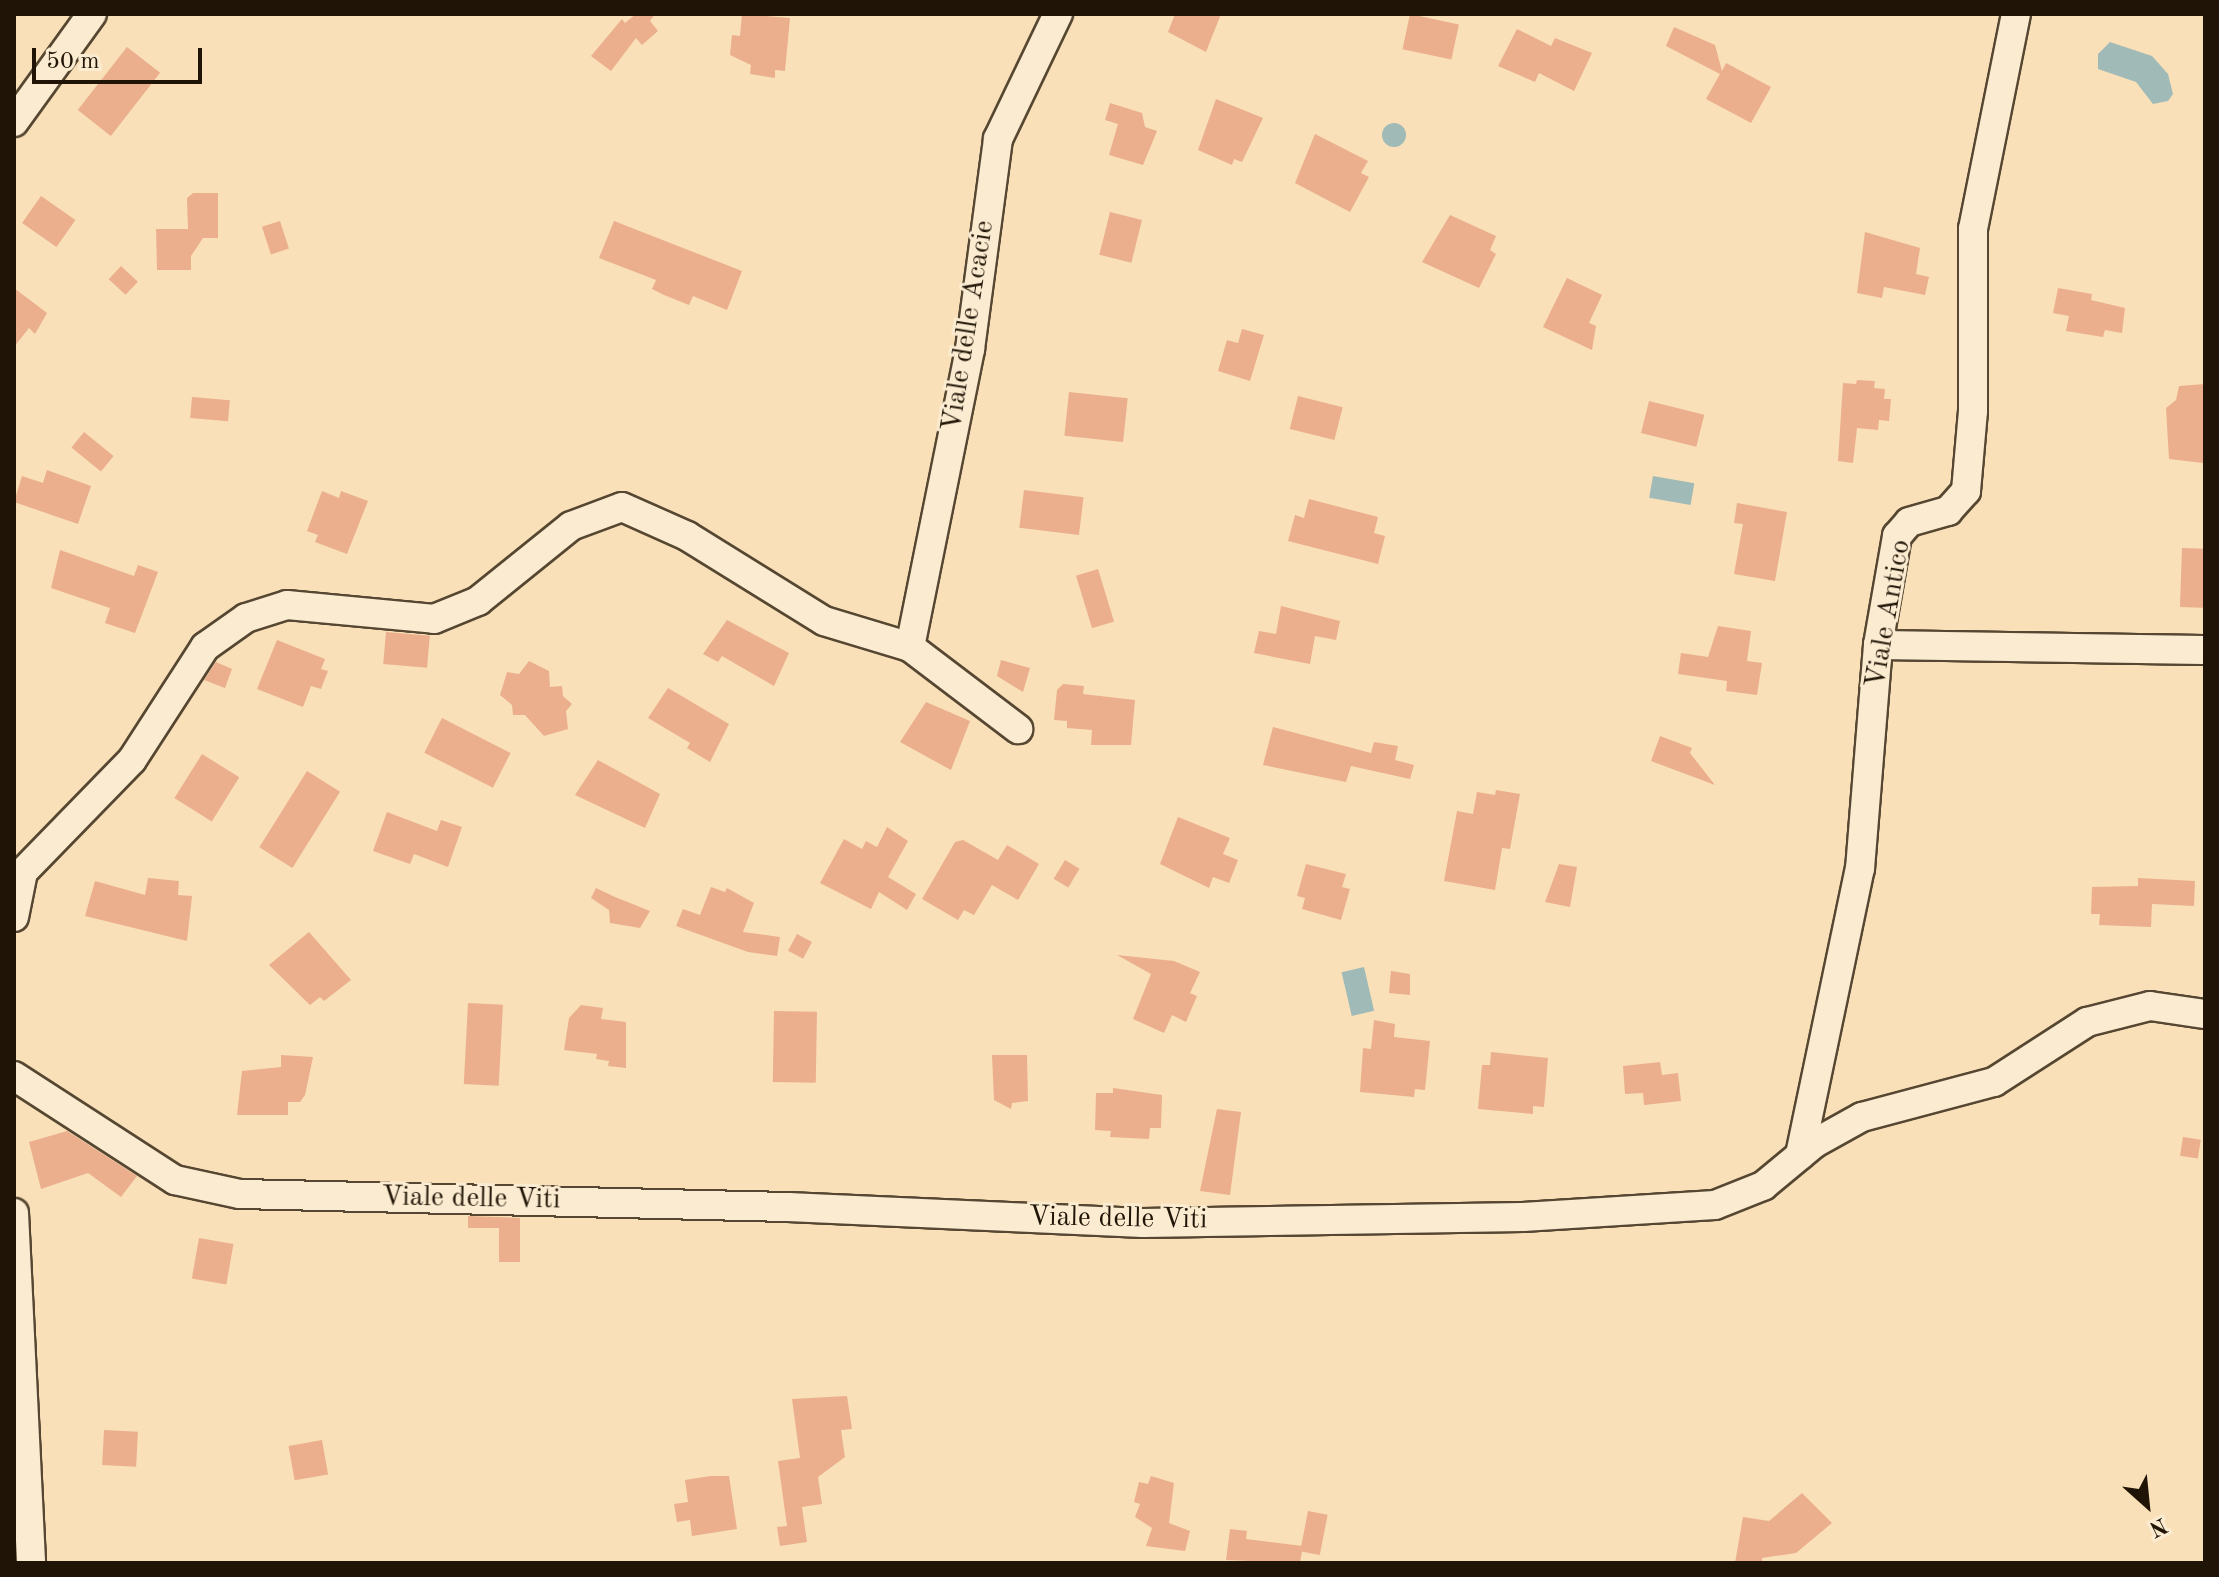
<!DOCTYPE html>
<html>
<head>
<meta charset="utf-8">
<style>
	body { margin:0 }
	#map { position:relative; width:2219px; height:1577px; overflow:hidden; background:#f9e0b8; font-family:"Old Standard TT",serif }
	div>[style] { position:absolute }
	.water>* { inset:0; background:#a0bbb7; transform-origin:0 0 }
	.round { border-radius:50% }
	.building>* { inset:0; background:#ebaf8d; transform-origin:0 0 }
	.roads { filter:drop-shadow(2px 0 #564732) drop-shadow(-2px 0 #564732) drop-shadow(0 2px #564732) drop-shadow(0 -2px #564732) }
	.minor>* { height:28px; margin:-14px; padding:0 14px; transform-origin:14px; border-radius:14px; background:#fbebd1 }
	span { translate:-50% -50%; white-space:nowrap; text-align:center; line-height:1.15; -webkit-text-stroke:6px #fbebd1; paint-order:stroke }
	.street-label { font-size:28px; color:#1f1406 }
	.frame { position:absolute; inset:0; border:16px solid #1f1406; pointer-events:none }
	.north { position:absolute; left:2107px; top:1465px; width:80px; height:80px; -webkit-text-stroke:6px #fbebd1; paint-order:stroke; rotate:153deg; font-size:22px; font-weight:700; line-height:32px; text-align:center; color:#1f1406 }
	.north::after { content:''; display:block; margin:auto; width:28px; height:36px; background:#1f1406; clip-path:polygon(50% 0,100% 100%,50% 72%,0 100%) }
	.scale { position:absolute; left:32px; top:48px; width:170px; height:36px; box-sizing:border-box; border:4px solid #1f1406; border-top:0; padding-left:10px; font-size:24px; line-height:28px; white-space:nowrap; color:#1f1406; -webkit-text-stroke:6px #fbebd1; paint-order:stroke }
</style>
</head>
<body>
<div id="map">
	<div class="water">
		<div style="clip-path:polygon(2110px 42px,2152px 56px,2168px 74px,2173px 94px,2168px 101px,2153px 104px,2136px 82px,2098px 69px,2098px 54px)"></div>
		<div class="round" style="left:1382px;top:123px;width:24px;height:24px"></div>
		<div style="left:1653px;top:476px;width:42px;height:22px;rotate:10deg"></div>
		<div style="left:1364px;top:967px;width:45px;height:23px;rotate:77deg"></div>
	</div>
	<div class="building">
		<div style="clip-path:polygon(636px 14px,655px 14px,650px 21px,658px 31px,642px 45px,636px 38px,611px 71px,591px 56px,622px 19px,625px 23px)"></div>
		<div style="clip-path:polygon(742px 14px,790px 18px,785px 71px,775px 70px,775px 78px,750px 74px,751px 65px,730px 55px,732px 35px,740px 36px)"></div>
		<div style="clip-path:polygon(1175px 14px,1221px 14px,1206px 52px,1168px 32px)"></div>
		<div style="left:1410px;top:14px;width:50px;height:36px;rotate:12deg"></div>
		<div style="clip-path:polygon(1674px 27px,1715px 45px,1722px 71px,1726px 63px,1771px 87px,1751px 123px,1706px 99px,1720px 74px,1666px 46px)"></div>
		<div style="clip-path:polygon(1517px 29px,1551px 46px,1555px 38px,1592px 53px,1574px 91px,1539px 73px,1535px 82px,1498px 66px)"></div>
		<div style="left:127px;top:47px;width:42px;height:80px;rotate:38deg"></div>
		<div style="clip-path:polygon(1216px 99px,1263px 118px,1242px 162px,1234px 159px,1232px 165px,1198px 150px)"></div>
		<div style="clip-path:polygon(1110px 103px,1142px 113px,1145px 127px,1157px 131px,1143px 165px,1109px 155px,1118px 124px,1105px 120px)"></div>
		<div style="clip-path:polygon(1315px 134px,1368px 161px,1361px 173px,1369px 177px,1350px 212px,1295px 183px)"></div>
		<div style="clip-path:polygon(193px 193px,218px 193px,218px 238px,203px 238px,191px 256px,191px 270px,157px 270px,156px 229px,188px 229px,187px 198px)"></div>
		<div style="left:41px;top:196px;width:42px;height:33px;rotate:35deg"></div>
		<div style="left:1110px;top:212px;width:33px;height:44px;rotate:14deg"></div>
		<div style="clip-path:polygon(1450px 215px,1496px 236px,1490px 250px,1496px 254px,1479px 288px,1422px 262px)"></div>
		<div style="left:280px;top:221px;width:29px;height:19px;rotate:72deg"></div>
		<div style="clip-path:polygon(614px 221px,742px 271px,727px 310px,693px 296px,689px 305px,664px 295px,652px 289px,656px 280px,599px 258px)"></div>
		<div style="clip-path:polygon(1865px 232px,1920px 248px,1916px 274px,1929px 277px,1925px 295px,1884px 287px,1882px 298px,1857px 293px)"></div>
		<div style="left:121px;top:266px;width:23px;height:18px;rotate:43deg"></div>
		<div style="clip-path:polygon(1567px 278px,1602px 295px,1589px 323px,1596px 326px,1592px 350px,1543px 327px)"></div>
		<div style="clip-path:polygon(14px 288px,47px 313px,35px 334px,29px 328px,14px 347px)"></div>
		<div style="clip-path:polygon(2058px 288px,2092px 294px,2091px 300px,2125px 308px,2122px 333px,2105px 330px,2103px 337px,2066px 331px,2069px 316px,2053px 313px)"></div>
		<div style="clip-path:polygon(1242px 329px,1264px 335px,1250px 381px,1218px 371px,1227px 340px,1238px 343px)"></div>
		<div style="clip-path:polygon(1857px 380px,1875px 381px,1874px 388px,1885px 389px,1884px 399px,1891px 399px,1889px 421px,1879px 420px,1878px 430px,1857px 428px,1853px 463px,1838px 461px,1843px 383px,1856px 384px)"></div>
		<div style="clip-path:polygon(2205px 384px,2203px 463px,2169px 459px,2166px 408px,2176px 400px,2179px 386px)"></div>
		<div style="left:1069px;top:392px;width:59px;height:44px;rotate:6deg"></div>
		<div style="left:1298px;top:396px;width:46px;height:34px;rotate:14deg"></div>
		<div style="left:192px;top:397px;width:38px;height:21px;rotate:5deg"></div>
		<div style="left:1649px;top:401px;width:57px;height:33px;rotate:14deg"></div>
		<div style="left:84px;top:432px;width:38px;height:20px;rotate:39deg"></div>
		<div style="clip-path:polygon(47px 470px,91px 486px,78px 524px,14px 502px,22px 476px,43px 483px)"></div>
		<div style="left:1024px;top:490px;width:60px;height:38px;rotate:7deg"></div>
		<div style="clip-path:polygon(322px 491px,339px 498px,341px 491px,368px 501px,347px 554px,315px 542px,318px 535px,307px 531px)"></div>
		<div style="clip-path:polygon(1309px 499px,1378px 517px,1374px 533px,1385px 536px,1378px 564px,1288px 541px,1295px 515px,1304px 518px)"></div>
		<div style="clip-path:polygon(1737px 503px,1787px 512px,1775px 581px,1734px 574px,1743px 524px,1734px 523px)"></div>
		<div style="left:2182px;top:548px;width:23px;height:59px;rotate:2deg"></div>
		<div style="clip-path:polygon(60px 550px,134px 576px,138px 565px,158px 572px,135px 633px,105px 623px,110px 608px,51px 588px)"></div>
		<div style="left:1098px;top:569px;width:55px;height:23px;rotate:73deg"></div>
		<div style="clip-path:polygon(1281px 606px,1340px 621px,1336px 640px,1315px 636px,1310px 664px,1254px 653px,1259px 631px,1276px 634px)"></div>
		<div style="clip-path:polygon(727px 620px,789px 653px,774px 686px,722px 656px,718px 662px,703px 654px)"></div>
		<div style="clip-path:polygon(1718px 626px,1751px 631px,1747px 661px,1762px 663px,1757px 695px,1726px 691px,1727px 681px,1678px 674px,1681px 653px,1708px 657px)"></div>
		<div style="left:386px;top:632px;width:44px;height:32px;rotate:5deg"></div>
		<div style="clip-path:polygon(277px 640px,325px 659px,321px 669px,328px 671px,321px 689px,311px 686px,303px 707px,257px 689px)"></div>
		<div style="clip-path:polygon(1001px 660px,1030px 668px,1023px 692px,997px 676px)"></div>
		<div style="clip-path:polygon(529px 661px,549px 671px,550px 687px,562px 686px,563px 696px,572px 704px,566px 711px,568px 729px,544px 736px,525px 715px,513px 715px,512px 705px,500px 695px,507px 672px,519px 674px)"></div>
		<div style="clip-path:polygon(216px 662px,232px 669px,225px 688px,204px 680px)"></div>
		<div style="clip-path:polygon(1063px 684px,1084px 686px,1083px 694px,1135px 700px,1131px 745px,1091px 745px,1092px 730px,1067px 728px,1067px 721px,1054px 720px,1057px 690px)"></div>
		<div style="clip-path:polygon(668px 688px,729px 724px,710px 762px,687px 748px,690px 743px,648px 718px)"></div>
		<div style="clip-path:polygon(926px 702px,970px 721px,951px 770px,900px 742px)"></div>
		<div style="left:442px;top:718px;width:77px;height:39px;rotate:27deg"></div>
		<div style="clip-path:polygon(1273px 727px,1371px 753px,1374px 742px,1398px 746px,1395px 760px,1414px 765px,1410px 779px,1351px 766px,1346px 782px,1263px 765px)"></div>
		<div style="clip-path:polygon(1660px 736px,1692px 748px,1690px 753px,1715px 785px,1651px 761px)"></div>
		<div style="left:202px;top:754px;width:44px;height:52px;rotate:32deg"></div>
		<div style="clip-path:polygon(598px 760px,660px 794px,645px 828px,575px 795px)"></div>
		<div style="left:307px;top:771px;width:39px;height:90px;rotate:32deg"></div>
		<div style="clip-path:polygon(1496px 790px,1520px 794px,1510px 849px,1502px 848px,1495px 890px,1444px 881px,1457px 811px,1473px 814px,1477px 792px,1495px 795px)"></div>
		<div style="clip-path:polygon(387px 812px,437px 831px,441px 820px,462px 827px,448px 867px,414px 854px,410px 864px,373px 851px)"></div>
		<div style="clip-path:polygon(1178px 817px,1230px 838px,1223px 854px,1238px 860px,1229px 883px,1213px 877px,1209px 888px,1160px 864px)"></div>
		<div style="clip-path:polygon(887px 827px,908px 841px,888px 877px,916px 894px,907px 910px,879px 892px,871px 909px,820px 883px,844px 839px,862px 849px,866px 841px,877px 847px)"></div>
		<div style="clip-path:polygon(963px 840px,998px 860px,1007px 845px,1039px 864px,1018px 900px,992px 885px,974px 915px,964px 910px,958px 920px,922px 899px,955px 842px)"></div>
		<div style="left:1065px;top:860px;width:17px;height:22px;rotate:31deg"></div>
		<div style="clip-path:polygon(1306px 864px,1346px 874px,1342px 887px,1350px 889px,1341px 920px,1302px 909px,1305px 898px,1297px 896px)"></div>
		<div style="clip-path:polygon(1559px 864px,1577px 867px,1570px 907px,1545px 902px)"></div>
		<div style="clip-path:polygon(148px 878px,179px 881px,178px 895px,192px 896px,187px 941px,85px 916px,95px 881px,145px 895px)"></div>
		<div style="clip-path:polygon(2138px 878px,2195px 881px,2194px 906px,2152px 904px,2151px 927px,2099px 925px,2100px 914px,2091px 914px,2092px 887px,2138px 886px)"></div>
		<div style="clip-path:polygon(711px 887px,725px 892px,727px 888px,754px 903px,743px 932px,780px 937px,777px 956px,748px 952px,676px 926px,683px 909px,700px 915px)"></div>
		<div style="clip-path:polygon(596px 888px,615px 897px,650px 911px,640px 928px,610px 923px,609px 910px,591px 898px)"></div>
		<div style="clip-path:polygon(309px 932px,351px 980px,324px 1001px,320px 997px,310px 1005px,269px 965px)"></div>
		<div style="left:797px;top:934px;width:17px;height:19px;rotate:28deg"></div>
		<div style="clip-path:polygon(1117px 955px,1174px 961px,1200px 972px,1190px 993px,1197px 996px,1186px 1022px,1172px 1015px,1164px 1033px,1133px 1019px,1151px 974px)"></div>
		<div style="clip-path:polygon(1391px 971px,1410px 974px,1410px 995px,1389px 993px)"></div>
		<div style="left:468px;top:1003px;width:35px;height:81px;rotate:3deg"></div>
		<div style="clip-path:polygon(581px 1005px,603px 1008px,601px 1019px,626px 1022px,626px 1068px,608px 1066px,609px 1061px,596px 1059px,597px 1054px,564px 1050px,569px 1018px)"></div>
		<div style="left:774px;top:1011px;width:43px;height:71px;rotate:1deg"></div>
		<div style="clip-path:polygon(1374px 1020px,1395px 1024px,1394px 1037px,1430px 1041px,1425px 1090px,1415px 1089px,1414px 1097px,1360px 1092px,1363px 1048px,1371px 1049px)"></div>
		<div style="clip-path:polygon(1491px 1052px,1548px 1058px,1544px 1107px,1533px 1106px,1533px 1114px,1478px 1109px,1482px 1065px,1490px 1065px)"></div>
		<div style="clip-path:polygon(281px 1055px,313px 1057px,305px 1095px,300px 1102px,288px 1102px,288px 1115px,237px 1115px,242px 1071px,281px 1067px)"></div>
		<div style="clip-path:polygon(992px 1055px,1027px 1055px,1028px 1101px,1012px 1103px,1011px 1109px,994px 1100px)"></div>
		<div style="clip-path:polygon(1660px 1062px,1662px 1075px,1678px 1073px,1681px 1101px,1644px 1105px,1643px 1093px,1625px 1094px,1623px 1066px)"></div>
		<div style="clip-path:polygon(1113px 1088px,1162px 1095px,1161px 1128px,1150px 1128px,1149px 1139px,1110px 1137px,1111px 1131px,1095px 1130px,1096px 1093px,1113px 1093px)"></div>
		<div style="clip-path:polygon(1217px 1109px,1241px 1112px,1230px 1195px,1200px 1191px)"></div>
		<div style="clip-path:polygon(67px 1131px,137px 1176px,121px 1197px,88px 1173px,41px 1189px,29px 1142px)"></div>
		<div style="left:2183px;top:1137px;width:18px;height:19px;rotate:9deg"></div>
		<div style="clip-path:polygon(468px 1216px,520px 1218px,520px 1262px,499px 1262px,499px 1228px,468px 1228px)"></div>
		<div style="left:199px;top:1238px;width:35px;height:41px;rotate:10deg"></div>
		<div style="clip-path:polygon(847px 1396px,852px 1429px,841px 1430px,845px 1457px,818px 1477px,822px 1504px,802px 1507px,807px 1542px,780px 1546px,777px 1527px,787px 1526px,778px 1461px,800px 1458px,792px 1399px)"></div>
		<div style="left:104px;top:1430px;width:34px;height:35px;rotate:3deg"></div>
		<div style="left:322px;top:1440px;width:35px;height:34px;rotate:80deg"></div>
		<div style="clip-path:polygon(710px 1476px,729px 1476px,737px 1529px,692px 1536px,690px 1520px,677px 1522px,674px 1504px,688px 1502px,685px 1480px)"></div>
		<div style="clip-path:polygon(1151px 1476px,1174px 1483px,1169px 1523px,1190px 1531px,1185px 1551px,1146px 1546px,1152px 1528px,1135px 1517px,1140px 1504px,1134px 1502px,1139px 1482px,1148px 1484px)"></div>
		<div style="clip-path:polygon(1802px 1493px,1832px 1523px,1796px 1553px,1762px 1558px,1762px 1563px,1735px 1563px,1743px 1517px,1769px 1521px)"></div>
		<div style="left:1308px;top:1511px;width:20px;height:41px;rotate:11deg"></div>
		<div style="clip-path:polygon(1230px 1529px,1247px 1531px,1246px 1539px,1303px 1546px,1300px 1563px,1226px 1560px)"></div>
	</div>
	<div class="roads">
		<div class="minor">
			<div style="left:14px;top:122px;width:133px;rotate:-54.2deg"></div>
			<div style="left:1878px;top:645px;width:327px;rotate:0.9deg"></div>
			<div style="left:910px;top:647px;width:304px;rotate:-78.6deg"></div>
			<div style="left:970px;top:349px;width:212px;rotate:-82.4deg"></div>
			<div style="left:998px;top:139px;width:139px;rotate:-64.4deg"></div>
			<div style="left:14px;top:917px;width:46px;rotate:-78.7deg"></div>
			<div style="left:23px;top:872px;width:156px;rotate:-45.8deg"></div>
			<div style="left:132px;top:760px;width:135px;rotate:-57.1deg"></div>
			<div style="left:205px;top:647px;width:50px;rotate:-35.3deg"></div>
			<div style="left:246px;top:618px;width:43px;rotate:-17.6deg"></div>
			<div style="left:287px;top:605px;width:148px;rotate:5.4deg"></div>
			<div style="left:434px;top:619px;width:48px;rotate:-22.2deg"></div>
			<div style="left:478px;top:601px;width:119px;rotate:-38.9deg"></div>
			<div style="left:571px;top:526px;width:54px;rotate:-20.4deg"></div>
			<div style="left:622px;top:507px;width:71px;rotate:24deg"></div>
			<div style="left:687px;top:536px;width:161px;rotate:31.8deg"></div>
			<div style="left:824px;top:621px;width:90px;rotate:16.8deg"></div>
			<div style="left:910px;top:647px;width:136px;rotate:37.2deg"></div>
			<div style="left:14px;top:1076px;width:192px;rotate:32.9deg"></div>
			<div style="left:175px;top:1180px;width:66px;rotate:12.2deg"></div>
			<div style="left:240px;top:1194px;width:548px;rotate:1.36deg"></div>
			<div style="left:788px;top:1207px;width:355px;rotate:2.6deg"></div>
			<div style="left:1143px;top:1223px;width:380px;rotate:-0.9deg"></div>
			<div style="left:1523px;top:1217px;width:192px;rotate:-3.6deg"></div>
			<div style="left:1715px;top:1205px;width:52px;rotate:-21.6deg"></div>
			<div style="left:1763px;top:1186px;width:67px;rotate:-39.6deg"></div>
			<div style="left:1815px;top:1143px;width:54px;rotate:-29deg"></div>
			<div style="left:1862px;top:1117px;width:137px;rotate:-14.9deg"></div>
			<div style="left:1994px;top:1082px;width:111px;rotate:-32.8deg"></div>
			<div style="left:2087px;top:1022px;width:65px;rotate:-14.3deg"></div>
			<div style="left:2150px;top:1006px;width:56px;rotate:8.3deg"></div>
			<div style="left:1800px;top:1155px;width:292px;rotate:-78.2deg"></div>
			<div style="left:1860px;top:869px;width:225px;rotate:-85.4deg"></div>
			<div style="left:1878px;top:645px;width:111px;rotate:-80.1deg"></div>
			<div style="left:1897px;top:536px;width:18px;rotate:-49deg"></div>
			<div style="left:1909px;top:522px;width:41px;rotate:-15.8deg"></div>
			<div style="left:1948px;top:511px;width:27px;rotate:-48deg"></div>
			<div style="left:1966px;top:491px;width:80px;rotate:-85deg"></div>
			<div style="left:1973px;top:411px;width:182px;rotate:-90deg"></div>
			<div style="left:1973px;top:229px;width:219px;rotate:-78.7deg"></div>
			<div style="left:14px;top:1213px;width:350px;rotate:87.2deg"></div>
		</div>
	</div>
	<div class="street-label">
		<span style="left:969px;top:326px;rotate:-81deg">Viale delle Acacie</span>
		<span style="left:1889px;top:614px;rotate:-80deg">Viale Antico</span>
		<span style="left:471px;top:1199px;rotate:1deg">Viale delle Viti</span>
		<span style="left:1118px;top:1219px;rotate:1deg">Viale delle Viti</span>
	</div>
	<div class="frame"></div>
	<div class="north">N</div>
	<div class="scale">50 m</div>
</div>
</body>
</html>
